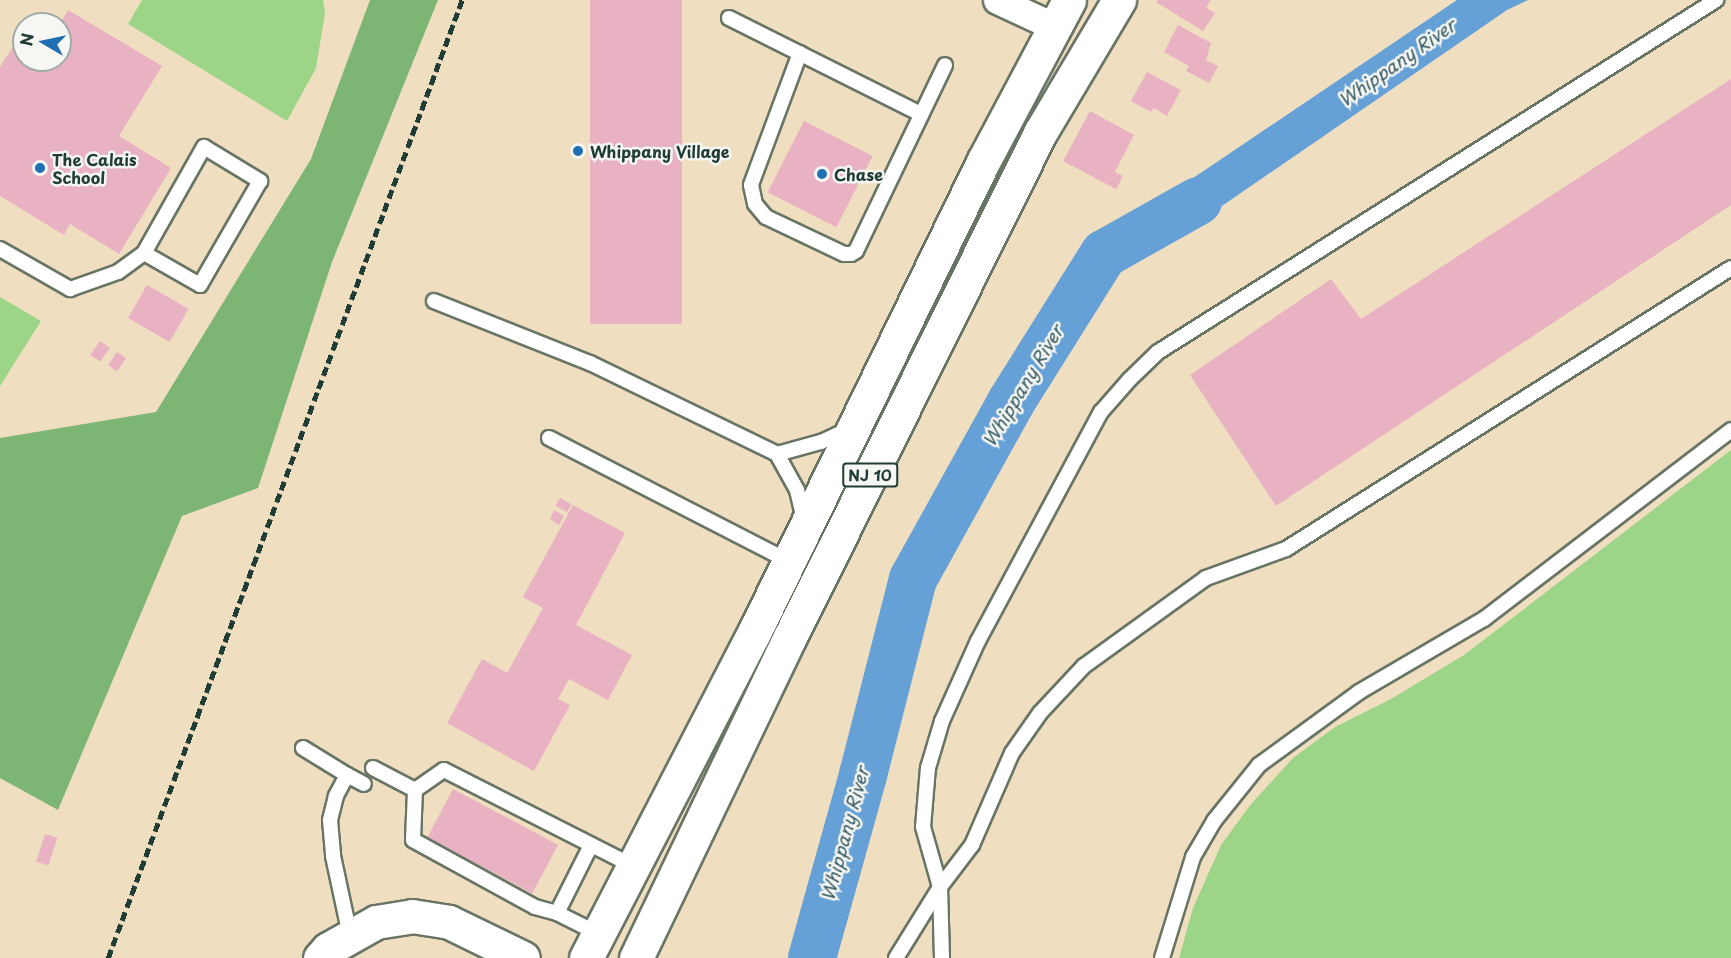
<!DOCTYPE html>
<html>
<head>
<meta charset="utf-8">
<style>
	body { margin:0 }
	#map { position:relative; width:1731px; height:958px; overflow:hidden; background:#f0dec0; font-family:"Playpen Sans",sans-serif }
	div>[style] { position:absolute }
	.green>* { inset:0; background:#9cd587 }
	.forest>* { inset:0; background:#7db674 }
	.water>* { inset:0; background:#65a1d6 }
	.river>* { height:48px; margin:-24px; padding:0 24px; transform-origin:24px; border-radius:24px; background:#65a1d6 }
	.building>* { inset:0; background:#e8b2c2; transform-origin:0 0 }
	.roads { filter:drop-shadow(2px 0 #687565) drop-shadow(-2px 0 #687565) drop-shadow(0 2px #687565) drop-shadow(0 -2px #687565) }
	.service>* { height:14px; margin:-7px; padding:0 7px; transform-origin:7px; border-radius:7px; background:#fff }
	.minor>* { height:27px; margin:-13.5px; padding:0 13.5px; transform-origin:13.5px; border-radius:13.5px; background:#fff }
	.primary>* { height:33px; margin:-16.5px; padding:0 16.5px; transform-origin:16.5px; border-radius:16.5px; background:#fff }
	.rail>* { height:4.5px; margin-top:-2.25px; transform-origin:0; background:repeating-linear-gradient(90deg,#1f3d34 0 9px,transparent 0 13.5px) }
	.dots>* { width:16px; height:16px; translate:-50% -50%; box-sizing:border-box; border:3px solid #f6f6f2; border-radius:50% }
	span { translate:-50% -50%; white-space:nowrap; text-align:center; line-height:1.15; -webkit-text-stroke:5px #f6f6f2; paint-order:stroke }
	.shield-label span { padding:2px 4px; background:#f6f6f2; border:2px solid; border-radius:4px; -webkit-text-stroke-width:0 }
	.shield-label { font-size:15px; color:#1f3d34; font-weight:700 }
	.poi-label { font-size:16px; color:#1f3d34; font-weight:700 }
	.left { translate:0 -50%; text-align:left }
	.water-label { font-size:18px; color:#345b65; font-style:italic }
	.north { position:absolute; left:12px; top:12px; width:60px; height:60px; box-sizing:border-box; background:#f6f6f2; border:2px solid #a0aca6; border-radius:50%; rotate:279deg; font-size:16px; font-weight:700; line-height:24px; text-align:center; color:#1f3d34 }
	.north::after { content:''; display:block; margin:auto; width:21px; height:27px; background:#1f6fb2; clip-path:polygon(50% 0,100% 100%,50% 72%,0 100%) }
</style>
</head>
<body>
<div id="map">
	<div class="green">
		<div style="clip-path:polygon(142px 0,323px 0,325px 13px,316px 68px,287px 121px,128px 24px)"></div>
		<div style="clip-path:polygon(0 297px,41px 321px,0 386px)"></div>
		<div style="clip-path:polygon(1731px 450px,1731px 958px,1179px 958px,1193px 908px,1221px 845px,1251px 804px,1293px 758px,1335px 727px,1391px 699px,1464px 655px)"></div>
	</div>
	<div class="forest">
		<div style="clip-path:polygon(370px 0,438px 0,332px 262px,258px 488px,182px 516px,58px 810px,0 778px,0 438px,156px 412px,311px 159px)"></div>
	</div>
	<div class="water">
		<div style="clip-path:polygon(1457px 0,1528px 0,1507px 10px,1152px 254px,1131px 220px)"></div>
	</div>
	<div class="river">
		<div style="left:812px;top:958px;width:190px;rotate:-74.4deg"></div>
		<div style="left:863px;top:775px;width:202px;rotate:-75.7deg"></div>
		<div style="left:913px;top:579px;width:202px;rotate:-61deg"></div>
		<div style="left:1011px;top:402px;width:175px;rotate:-57.9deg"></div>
		<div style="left:1104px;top:254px;width:108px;rotate:-29.4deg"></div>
	</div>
	<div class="building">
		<div style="left:590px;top:0;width:92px;height:324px"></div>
		<div style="clip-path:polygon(1158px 0,1211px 0,1206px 8px,1215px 13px,1203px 31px,1156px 2px)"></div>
		<div style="clip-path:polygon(68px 10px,162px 66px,119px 136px,171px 168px,119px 254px,70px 224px,64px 235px,0 196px,0 67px,24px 29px,24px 60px,60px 60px,60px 24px)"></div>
		<div style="clip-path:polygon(1178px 25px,1211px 43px,1206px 60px,1218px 66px,1209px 83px,1186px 71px,1189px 66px,1164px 52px)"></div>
		<div style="clip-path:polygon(1147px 72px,1181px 90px,1167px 116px,1154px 108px,1151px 112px,1131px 101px)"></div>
		<div style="clip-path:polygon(1731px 79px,1731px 205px,1276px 506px,1190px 375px,1331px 279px,1361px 319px)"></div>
		<div style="clip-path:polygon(1090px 111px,1134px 135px,1115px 172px,1123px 176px,1116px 189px,1063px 161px)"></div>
		<div style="left:804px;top:121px;width:77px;height:80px;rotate:27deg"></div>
		<div style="left:147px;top:285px;width:48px;height:38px;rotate:30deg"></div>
		<div style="left:100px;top:341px;width:12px;height:17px;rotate:35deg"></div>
		<div style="left:117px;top:352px;width:11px;height:16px;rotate:34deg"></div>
		<div style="left:560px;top:498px;width:13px;height:9px;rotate:29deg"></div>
		<div style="clip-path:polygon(573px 505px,625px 533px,576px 625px,632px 655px,608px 700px,569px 679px,558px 699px,570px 705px,534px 771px,447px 723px,482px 659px,507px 673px,543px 608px,523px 597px)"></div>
		<div style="clip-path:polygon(554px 510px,564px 516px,559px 525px,550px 519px)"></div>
		<div style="left:453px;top:789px;width:119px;height:55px;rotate:28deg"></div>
		<div style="left:45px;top:834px;width:13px;height:29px;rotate:18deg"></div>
	</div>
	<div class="roads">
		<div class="service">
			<div style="left:729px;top:18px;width:215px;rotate:26.6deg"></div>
			<div style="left:800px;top:53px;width:141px;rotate:110.4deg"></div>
			<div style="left:751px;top:185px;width:19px;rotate:78deg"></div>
			<div style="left:755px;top:204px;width:17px;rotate:50deg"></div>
			<div style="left:766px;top:217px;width:86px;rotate:25.4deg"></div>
			<div style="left:844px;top:254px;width:7px"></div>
			<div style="left:851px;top:254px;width:6px;rotate:-31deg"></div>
			<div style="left:856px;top:251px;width:206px;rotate:-64.4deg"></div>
			<div style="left:0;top:249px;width:81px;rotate:29.7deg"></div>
			<div style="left:70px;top:289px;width:51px;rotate:-19.5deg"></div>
			<div style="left:118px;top:272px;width:32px;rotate:-36deg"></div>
			<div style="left:144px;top:253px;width:122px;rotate:-60.5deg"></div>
			<div style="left:204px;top:147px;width:66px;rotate:31.3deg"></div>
			<div style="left:260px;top:181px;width:120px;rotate:120deg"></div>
			<div style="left:200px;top:285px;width:64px;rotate:-150.3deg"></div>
			<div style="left:434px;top:301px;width:168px;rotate:21.7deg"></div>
			<div style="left:590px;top:363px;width:208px;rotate:25.9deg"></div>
			<div style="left:777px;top:454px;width:41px;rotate:60.9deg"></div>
			<div style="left:797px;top:490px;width:28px;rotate:77deg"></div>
			<div style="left:549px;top:438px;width:269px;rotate:27.2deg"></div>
			<div style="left:777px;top:454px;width:46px;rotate:-15.3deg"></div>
			<div style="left:821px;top:442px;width:26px;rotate:-25deg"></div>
			<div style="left:303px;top:748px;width:52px;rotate:31.5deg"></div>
			<div style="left:347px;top:775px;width:24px;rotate:118deg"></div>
			<div style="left:336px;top:796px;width:25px;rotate:104deg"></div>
			<div style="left:330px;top:820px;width:36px;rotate:85deg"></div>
			<div style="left:333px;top:856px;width:81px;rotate:77.9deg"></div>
			<div style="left:373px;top:768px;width:47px;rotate:27.6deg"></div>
			<div style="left:415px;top:790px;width:35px;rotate:-35deg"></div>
			<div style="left:444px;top:770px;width:212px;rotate:26.9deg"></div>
			<div style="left:347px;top:775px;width:19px;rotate:28deg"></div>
			<div style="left:415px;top:790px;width:50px;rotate:92.3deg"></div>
			<div style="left:413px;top:840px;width:139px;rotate:28.8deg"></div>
			<div style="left:535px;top:907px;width:23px;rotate:15deg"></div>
			<div style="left:557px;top:913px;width:47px;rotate:26.6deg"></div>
			<div style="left:557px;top:913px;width:76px;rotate:-63.4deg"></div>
			<div style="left:896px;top:958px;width:84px;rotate:-58.2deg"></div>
			<div style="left:940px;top:887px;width:53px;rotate:-52.7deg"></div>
			<div style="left:972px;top:845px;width:100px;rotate:-66.5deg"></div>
			<div style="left:1012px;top:753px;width:49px;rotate:-55deg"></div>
			<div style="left:1040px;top:713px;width:64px;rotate:-46.9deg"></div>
			<div style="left:1084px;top:666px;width:150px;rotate:-35.8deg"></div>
			<div style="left:1206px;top:578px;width:85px;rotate:-19.9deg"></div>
			<div style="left:1286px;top:549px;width:526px;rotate:-32.27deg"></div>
			<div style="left:942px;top:958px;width:71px;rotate:-91.6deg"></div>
			<div style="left:940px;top:887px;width:62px;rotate:-105.8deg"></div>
			<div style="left:923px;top:827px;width:59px;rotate:-85.2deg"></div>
			<div style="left:928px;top:768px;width:49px;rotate:-73.4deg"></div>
			<div style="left:942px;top:721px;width:88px;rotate:-65.8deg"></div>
			<div style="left:978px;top:641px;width:260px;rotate:-61.8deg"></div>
			<div style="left:1101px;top:412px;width:44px;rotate:-48.7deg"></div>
			<div style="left:1130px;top:379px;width:39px;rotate:-44deg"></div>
			<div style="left:1158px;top:352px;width:660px;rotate:-32.24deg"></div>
			<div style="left:1162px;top:958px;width:106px;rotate:-72.9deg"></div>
			<div style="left:1193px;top:857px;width:42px;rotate:-59.7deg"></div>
			<div style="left:1214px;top:821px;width:72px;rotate:-51.2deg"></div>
			<div style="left:1259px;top:765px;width:124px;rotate:-36.1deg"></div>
			<div style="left:1359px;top:692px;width:145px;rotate:-30.3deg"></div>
			<div style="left:1484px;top:619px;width:311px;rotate:-37.4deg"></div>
		</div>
		<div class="minor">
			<div style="left:997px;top:0;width:62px;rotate:24.9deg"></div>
		</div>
		<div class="primary">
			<div style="left:320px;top:958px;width:12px;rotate:-48deg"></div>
			<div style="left:328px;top:949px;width:55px;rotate:-29.4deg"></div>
			<div style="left:376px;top:922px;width:36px;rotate:-9deg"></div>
			<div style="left:412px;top:916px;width:37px;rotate:9deg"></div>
			<div style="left:449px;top:922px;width:82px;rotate:25.9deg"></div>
			<div style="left:586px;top:958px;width:364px;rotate:-62.7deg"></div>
			<div style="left:753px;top:635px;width:526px;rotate:-64.07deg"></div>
			<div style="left:983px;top:162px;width:183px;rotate:-62deg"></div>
			<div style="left:636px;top:958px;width:356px;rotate:-64.4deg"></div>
			<div style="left:790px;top:637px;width:563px;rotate:-63.62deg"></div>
			<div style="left:1040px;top:133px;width:155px;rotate:-59.3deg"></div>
		</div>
	</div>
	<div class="rail">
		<div style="left:108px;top:958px;width:1021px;rotate:-69.72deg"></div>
	</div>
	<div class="dots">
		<div style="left:578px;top:151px;background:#1f6fb2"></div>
		<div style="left:40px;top:168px;background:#1f6fb2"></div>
		<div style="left:822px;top:174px;background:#1f6fb2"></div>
	</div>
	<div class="shield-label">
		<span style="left:870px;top:475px">NJ 10</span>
	</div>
	<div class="poi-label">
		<span class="left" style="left:590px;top:151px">Whippany Village</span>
		<span class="left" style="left:52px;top:168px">The Calais<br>School</span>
		<span class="left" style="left:834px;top:174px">Chase</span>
	</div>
	<div class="water-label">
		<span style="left:1397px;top:63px;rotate:-35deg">Whippany River</span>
		<span style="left:1023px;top:386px;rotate:-59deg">Whippany River</span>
		<span style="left:845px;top:834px;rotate:-75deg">Whippany River</span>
	</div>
	<div class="north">N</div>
</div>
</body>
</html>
